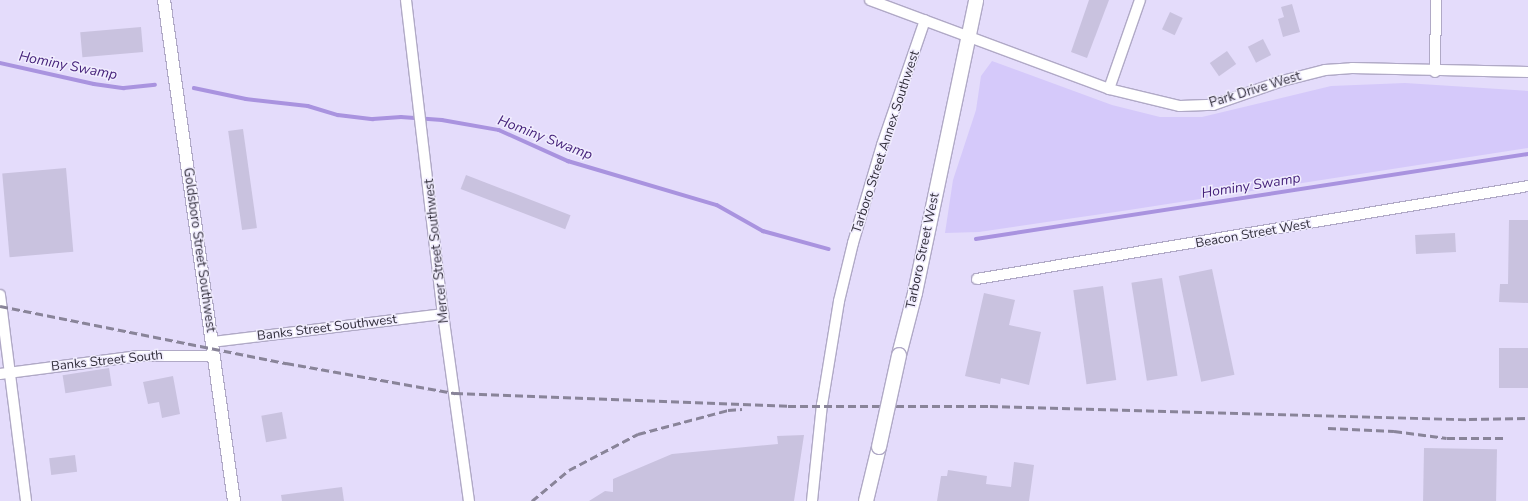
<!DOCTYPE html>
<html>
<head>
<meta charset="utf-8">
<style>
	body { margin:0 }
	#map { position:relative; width:1528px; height:501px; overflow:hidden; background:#e4dcfb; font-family:"Nunito Sans",sans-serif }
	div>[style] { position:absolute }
	.green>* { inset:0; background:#d5c9fa }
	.stream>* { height:3.5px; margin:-1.75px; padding:0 1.75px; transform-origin:1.75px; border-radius:1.75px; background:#a993df }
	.building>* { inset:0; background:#c9c2df; transform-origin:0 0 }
	.roads { filter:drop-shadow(1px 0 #b0a9c6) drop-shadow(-1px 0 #b0a9c6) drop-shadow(0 1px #b0a9c6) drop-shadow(0 -1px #b0a9c6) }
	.minor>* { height:10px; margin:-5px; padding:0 5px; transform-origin:5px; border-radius:5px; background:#fff }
	.tertiary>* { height:12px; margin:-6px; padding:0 6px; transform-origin:6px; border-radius:6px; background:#fff }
	.secondary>* { height:14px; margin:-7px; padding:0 7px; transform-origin:7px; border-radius:7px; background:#fff }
	.rail>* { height:3px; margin-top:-1.5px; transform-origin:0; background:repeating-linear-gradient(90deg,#898499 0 8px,transparent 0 12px) }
	.bridges { filter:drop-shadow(1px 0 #b0a9c6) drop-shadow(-1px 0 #b0a9c6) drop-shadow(0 1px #b0a9c6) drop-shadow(0 -1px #b0a9c6) }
	.secondary-bridge>* { height:14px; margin:-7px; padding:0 7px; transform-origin:7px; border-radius:7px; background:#fff }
	span { translate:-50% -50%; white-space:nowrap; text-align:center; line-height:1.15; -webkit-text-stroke:3px #f0ecfe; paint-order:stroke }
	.street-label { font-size:13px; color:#312e3a }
	.water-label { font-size:14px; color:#46237b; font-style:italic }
</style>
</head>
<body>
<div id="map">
	<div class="green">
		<div style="clip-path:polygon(992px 61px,1112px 105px,1160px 117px,1202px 117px,1331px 86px,1405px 83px,1528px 91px,1528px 148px,1129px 210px,979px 232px,945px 233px,953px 180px,976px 110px,981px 76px)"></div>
	</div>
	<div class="stream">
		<div style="left:0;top:63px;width:96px;rotate:12.6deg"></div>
		<div style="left:94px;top:84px;width:30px;rotate:8deg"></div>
		<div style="left:124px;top:88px;width:31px;rotate:-6deg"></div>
		<div style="left:194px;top:88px;width:53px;rotate:11.9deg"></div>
		<div style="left:246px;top:99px;width:62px;rotate:6.4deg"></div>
		<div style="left:308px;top:106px;width:31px;rotate:17deg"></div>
		<div style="left:338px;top:115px;width:35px;rotate:7deg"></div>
		<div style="left:373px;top:119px;width:28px;rotate:-4deg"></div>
		<div style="left:401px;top:117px;width:41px;rotate:4.2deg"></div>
		<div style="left:442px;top:120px;width:58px;rotate:10deg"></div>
		<div style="left:499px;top:130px;width:76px;rotate:24.2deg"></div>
		<div style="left:568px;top:161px;width:155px;rotate:16.5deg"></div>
		<div style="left:717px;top:205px;width:53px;rotate:29.5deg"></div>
		<div style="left:763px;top:231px;width:68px;rotate:15.3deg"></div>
		<div style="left:976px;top:239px;width:559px;rotate:-8.75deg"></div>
	</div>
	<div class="building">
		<div style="clip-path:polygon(1089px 0,1109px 0,1087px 58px,1071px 52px)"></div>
		<div style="clip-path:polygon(1292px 4px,1300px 32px,1283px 37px,1278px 19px,1284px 17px,1281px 7px)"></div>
		<div style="left:1170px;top:12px;width:14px;height:19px;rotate:25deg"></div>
		<div style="left:141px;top:27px;width:25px;height:61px;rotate:85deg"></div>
		<div style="left:1263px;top:39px;width:18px;height:17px;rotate:63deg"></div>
		<div style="left:1227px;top:51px;width:16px;height:21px;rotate:55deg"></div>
		<div style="left:243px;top:129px;width:100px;height:15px;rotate:82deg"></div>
		<div style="left:66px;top:168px;width:84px;height:64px;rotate:85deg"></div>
		<div style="left:466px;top:175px;width:112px;height:15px;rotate:21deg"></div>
		<div style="clip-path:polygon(1509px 220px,1528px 220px,1528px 303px,1499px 302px,1500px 284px,1508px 284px)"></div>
		<div style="left:1455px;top:233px;width:19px;height:40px;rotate:87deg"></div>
		<div style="left:1212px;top:269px;width:108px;height:34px;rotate:78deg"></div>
		<div style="left:1162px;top:278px;width:99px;height:31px;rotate:81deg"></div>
		<div style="left:1103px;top:286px;width:95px;height:30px;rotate:82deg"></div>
		<div style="clip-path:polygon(984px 293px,1015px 300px,1009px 325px,1041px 332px,1029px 385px,1001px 378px,1000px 384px,965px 376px)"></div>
		<div style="left:1499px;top:348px;width:29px;height:40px"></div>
		<div style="left:109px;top:368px;width:18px;height:47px;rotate:81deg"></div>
		<div style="clip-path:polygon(173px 376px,180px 414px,162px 418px,159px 402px,148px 404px,143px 382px)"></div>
		<div style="left:282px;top:412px;width:27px;height:21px;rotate:80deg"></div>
		<div style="clip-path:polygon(804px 435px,794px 501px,589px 501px,605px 491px,613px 492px,613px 479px,672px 454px,778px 444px,777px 436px)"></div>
		<div style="left:1424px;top:448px;width:73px;height:53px;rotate:1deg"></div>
		<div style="left:75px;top:455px;width:17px;height:26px;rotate:83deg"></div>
		<div style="clip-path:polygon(1014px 462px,1034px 465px,1029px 501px,937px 501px,941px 476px,947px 476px,948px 470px,987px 476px,986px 484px,1011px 487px)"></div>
		<div style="clip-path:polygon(342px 487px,344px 501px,282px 501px,281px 495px)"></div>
	</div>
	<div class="roads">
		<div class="minor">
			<div style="left:406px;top:0;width:316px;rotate:83.3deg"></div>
			<div style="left:443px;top:314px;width:189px;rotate:82.1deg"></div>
			<div style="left:870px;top:0;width:255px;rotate:20.4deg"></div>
			<div style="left:1109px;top:89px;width:73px;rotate:13.5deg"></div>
			<div style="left:1180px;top:106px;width:33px;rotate:-2deg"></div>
			<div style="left:1213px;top:105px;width:73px;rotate:-19.2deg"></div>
			<div style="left:1282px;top:81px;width:44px;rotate:-14.3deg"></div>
			<div style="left:1325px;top:70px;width:27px;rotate:-4deg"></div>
			<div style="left:1352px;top:68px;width:176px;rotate:1.3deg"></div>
			<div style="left:1435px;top:72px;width:72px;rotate:-89.2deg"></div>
			<div style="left:1109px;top:89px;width:94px;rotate:-70.8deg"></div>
			<div style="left:977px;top:279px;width:559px;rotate:-9.58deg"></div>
			<div style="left:0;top:295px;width:208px;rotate:82.8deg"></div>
			<div style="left:212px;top:342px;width:233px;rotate:-6.9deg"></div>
			<div style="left:0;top:374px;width:140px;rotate:-7.4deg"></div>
			<div style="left:139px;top:356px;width:75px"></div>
			<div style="left:812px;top:501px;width:97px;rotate:-84.1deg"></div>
			<div style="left:822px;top:405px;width:105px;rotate:-80.7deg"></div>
			<div style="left:839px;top:301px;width:60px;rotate:-76.4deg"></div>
			<div style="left:853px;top:243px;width:102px;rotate:-73.5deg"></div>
			<div style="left:882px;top:145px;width:132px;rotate:-71deg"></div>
		</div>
		<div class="tertiary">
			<div style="left:164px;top:0;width:506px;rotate:82.05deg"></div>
		</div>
		<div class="secondary">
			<div style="left:899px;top:355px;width:64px;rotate:-75.5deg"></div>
			<div style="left:915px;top:293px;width:299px;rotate:-78.2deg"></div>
			<div style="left:866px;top:501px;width:56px;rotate:-76.5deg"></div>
		</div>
	</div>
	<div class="rail">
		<div style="left:0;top:306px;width:292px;rotate:11.3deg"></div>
		<div style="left:286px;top:363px;width:172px;rotate:10.1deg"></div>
		<div style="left:455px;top:393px;width:333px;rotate:2.2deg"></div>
		<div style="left:788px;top:406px;width:202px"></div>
		<div style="left:990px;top:406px;width:479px;rotate:1.6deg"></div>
		<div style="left:1469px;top:419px;width:59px;rotate:-1deg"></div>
		<div style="left:1328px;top:428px;width:66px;rotate:2.6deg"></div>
		<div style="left:1394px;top:431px;width:53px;rotate:7.5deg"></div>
		<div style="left:1447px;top:438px;width:56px"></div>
		<div style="left:532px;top:501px;width:48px;rotate:-40deg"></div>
		<div style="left:569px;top:470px;width:78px;rotate:-27.6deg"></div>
		<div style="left:638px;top:434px;width:93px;rotate:-14.9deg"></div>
		<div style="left:728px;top:410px;width:14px;rotate:-4deg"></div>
	</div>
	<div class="bridges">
		<div class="secondary-bridge">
			<div style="left:879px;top:447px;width:94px;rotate:-77.7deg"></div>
		</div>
	</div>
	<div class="street-label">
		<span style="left:1255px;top:90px;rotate:-17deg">Park Drive West</span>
		<span style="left:886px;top:142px;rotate:-72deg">Tarboro Street Annex Southwest</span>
		<span style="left:1253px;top:234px;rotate:-10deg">Beacon Street West</span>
		<span style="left:199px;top:250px;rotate:82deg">Goldsboro Street Southwest</span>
		<span style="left:437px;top:251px;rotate:-96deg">Mercer Street Southwest</span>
		<span style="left:923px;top:251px;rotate:-78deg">Tarboro Street West</span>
		<span style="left:327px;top:328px;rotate:-7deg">Banks Street Southwest</span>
		<span style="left:107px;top:361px;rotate:-6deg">Banks Street South</span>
	</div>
	<div class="water-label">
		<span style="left:68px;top:66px;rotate:11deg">Hominy Swamp</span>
		<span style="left:545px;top:138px;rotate:21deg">Hominy Swamp</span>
		<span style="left:1251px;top:186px;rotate:-9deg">Hominy Swamp</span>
	</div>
</div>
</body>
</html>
